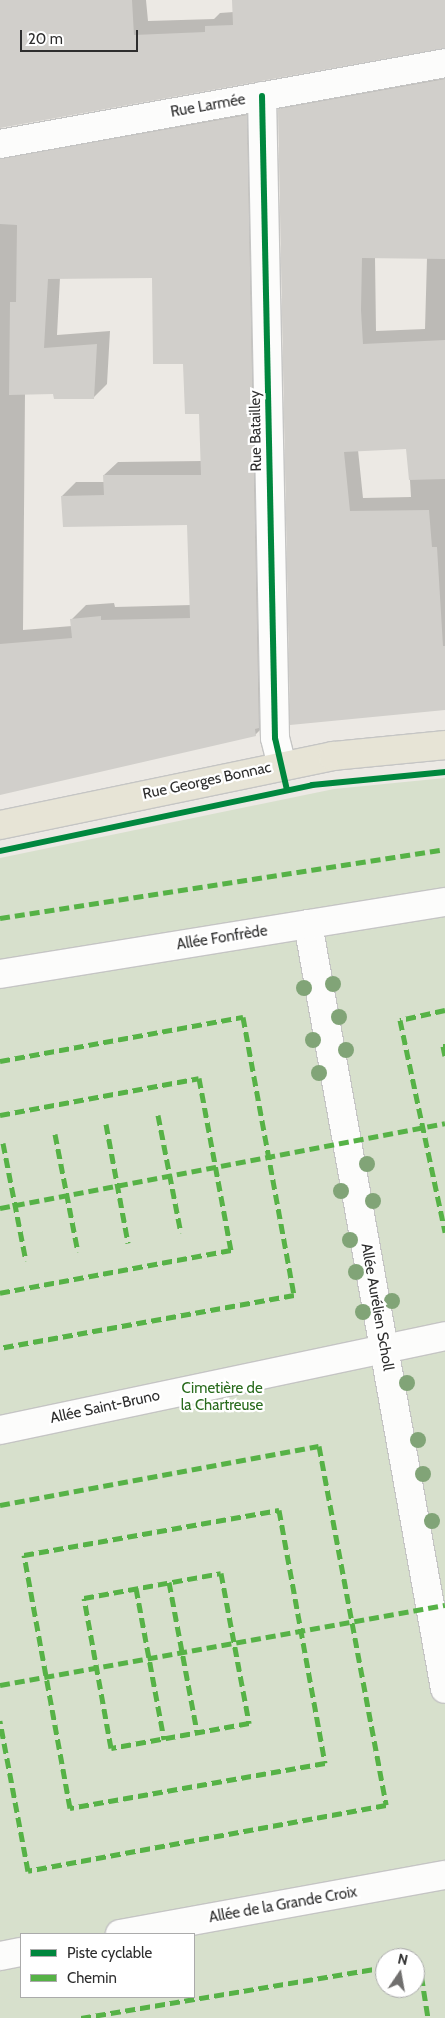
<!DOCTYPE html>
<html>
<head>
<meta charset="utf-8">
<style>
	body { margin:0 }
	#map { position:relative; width:445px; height:2018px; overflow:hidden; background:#ece9e4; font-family:Cabin,sans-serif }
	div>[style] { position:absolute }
	.cemetery>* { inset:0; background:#d7e0cc }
	.shadow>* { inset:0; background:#0003 }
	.building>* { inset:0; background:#d1cfcb }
	.roads { filter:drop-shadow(1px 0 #c5c5c4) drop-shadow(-1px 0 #c5c5c4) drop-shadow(0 1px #c5c5c4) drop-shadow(0 -1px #c5c5c4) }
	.minor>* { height:28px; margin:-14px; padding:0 14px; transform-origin:14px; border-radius:14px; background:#fcfcfb }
	.major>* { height:28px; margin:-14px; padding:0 14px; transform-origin:14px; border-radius:14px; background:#e7e4d6 }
	.quiet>* { height:5px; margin-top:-2.5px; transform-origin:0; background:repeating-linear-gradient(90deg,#56b246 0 10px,transparent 0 15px) }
	.cycleway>* { height:6px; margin:-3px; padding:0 3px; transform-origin:3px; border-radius:3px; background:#00873e }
	.trees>* { width:16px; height:16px; margin:-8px; border-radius:50%; background:#81a477 }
	span { translate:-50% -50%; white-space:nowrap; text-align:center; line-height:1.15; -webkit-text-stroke:4.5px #fff; paint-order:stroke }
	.street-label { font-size:15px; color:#2e2e2e }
	.park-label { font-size:15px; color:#296b1d }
	.legend { position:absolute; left:20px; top:1933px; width:175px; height:65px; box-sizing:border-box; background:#fff; border:1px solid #ababab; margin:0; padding:6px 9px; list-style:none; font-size:15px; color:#2e2e2e }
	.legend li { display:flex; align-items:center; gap:10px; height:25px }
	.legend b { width:25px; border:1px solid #ababab }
	.north { position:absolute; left:375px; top:1948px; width:50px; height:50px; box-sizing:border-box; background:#fff; border:1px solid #ababab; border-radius:50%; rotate:12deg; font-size:14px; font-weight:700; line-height:20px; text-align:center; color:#2e2e2e }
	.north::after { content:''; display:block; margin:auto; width:18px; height:22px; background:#706f6e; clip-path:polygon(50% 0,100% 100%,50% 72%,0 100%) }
	.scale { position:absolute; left:20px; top:30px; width:118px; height:22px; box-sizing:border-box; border:2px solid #2e2e2e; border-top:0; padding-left:6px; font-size:15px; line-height:18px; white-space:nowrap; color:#2e2e2e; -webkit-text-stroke:4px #fff; paint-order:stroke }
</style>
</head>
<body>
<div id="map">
	<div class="cemetery">
		<div style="clip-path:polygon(evenodd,445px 778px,445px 2018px,0 2018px,0 858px,334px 789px,445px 778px,21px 1934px,194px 1934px,194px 1997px,21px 1997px,21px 1934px,445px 778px,385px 1958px,415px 1958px,415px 1988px,385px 1988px,385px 1958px)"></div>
	</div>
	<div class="shadow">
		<div style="clip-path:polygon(0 0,146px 0,148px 21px,214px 19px,220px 13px,234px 12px,233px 0,445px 0,445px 47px,0 127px)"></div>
		<div style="clip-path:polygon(evenodd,445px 68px,445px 709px,292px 724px,279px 110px,293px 96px,445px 68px,375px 257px,427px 258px,425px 329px,376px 331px,375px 257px,445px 68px,408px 448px,411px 497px,363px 498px,358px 450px,408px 448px)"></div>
		<div style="clip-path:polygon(evenodd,260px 102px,269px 721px,255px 735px,0 793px,0 137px,260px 102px,154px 277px,200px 413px,202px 461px,118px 462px,104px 475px,104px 482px,76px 482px,62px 496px,189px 524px,191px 605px,115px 607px,114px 603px,86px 605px,72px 619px,72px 626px,23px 630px,25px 394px,54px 393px,93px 398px,107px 384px,110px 331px,57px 335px,60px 278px,154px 277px)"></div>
	</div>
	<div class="building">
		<div style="clip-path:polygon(0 0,132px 0,134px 35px,205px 32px,205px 26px,233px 25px,232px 0,445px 0,445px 48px,0 128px)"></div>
		<div style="clip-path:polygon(445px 79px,445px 259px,362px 258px,361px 310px,363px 344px,445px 340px,445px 479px,409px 480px,406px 449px,344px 452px,350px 511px,429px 510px,432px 547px,437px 547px,443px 646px,445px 646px,445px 710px,290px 725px,278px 109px)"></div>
		<div style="clip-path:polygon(247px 115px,259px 728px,255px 729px,256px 736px,0 795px,0 644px,72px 638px,70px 619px,101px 616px,101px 620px,190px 618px,187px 525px,63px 527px,61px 496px,104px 495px,103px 475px,201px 475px,199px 414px,185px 414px,183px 364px,153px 364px,152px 278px,48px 279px,44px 348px,97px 344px,94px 399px,54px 399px,53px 394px,9px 395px,10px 302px,16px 302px,17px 225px,0 224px,0 159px)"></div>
	</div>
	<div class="roads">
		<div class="minor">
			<div style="left:262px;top:96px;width:642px;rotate:88.84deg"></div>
			<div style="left:275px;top:738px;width:29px;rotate:76deg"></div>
			<div style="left:0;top:144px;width:452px;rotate:-10.3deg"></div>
			<div style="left:308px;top:924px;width:777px;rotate:79.85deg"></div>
			<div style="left:0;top:974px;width:451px;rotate:-9.2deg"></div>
			<div style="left:0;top:1430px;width:455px;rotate:-11.9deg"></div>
			<div style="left:120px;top:1934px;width:330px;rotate:-10.3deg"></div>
			<div style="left:0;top:1956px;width:21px;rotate:-11deg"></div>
		</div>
		<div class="major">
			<div style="left:0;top:825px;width:340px;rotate:-11.7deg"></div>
			<div style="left:333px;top:756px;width:113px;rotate:-5.6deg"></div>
		</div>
	</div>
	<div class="quiet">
		<div style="left:0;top:918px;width:450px;rotate:-8.8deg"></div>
		<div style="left:445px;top:1010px;width:46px;rotate:167.5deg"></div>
		<div style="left:400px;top:1020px;width:217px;rotate:78deg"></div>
		<div style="left:445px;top:1046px;width:2px;rotate:180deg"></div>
		<div style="left:443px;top:1046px;width:10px;rotate:79deg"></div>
		<div style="left:0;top:1061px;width:247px;rotate:-10.3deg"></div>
		<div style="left:243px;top:1017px;width:283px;rotate:79.6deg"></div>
		<div style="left:294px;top:1295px;width:299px;rotate:169.8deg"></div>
		<div style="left:0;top:1115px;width:202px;rotate:-10.5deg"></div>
		<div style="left:199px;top:1078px;width:175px;rotate:79.5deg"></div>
		<div style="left:231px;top:1250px;width:235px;rotate:169.5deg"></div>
		<div style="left:158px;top:1115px;width:120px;rotate:79deg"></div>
		<div style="left:106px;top:1124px;width:121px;rotate:79.5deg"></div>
		<div style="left:55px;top:1134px;width:120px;rotate:79deg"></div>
		<div style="left:3px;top:1143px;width:120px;rotate:79deg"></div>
		<div style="left:0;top:1208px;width:453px;rotate:-10.8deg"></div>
		<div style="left:0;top:1505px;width:324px;rotate:-10.5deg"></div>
		<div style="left:319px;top:1446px;width:365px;rotate:79.4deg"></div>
		<div style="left:386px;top:1805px;width:364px;rotate:169.6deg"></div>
		<div style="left:28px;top:1871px;width:153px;rotate:-100.6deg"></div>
		<div style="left:279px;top:1510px;width:257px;rotate:79.7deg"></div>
		<div style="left:325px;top:1763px;width:259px;rotate:170deg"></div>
		<div style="left:70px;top:1808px;width:257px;rotate:-100.3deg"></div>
		<div style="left:24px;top:1555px;width:259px;rotate:-10deg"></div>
		<div style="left:221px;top:1573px;width:153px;rotate:79.4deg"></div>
		<div style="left:249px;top:1723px;width:140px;rotate:169.7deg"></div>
		<div style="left:111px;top:1748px;width:152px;rotate:-100.2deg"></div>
		<div style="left:84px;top:1598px;width:139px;rotate:-10.3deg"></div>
		<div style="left:169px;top:1582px;width:153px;rotate:79.4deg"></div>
		<div style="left:136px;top:1588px;width:154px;rotate:79.5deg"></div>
		<div style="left:0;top:1685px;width:452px;rotate:-10.2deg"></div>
		<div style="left:415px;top:1962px;width:4px;rotate:-14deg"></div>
		<div style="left:419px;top:1961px;width:58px;rotate:81deg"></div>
		<div style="left:81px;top:2018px;width:308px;rotate:-9.5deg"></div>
	</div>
	<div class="cycleway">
		<div style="left:262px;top:96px;width:642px;rotate:88.84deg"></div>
		<div style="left:275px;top:738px;width:53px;rotate:77deg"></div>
		<div style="left:0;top:851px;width:319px;rotate:-11.9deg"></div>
		<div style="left:312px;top:785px;width:134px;rotate:-5.6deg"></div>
	</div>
	<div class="trees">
		<div style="left:333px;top:984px"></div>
		<div style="left:304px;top:988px"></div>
		<div style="left:339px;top:1017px"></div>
		<div style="left:313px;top:1040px"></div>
		<div style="left:346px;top:1050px"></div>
		<div style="left:319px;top:1073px"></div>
		<div style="left:367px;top:1164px"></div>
		<div style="left:341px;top:1191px"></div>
		<div style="left:373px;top:1201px"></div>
		<div style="left:350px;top:1240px"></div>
		<div style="left:356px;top:1272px"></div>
		<div style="left:392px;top:1301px"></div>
		<div style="left:363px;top:1312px"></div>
		<div style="left:407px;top:1383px"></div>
		<div style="left:418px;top:1440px"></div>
		<div style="left:423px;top:1474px"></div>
		<div style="left:432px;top:1521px"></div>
	</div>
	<div class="street-label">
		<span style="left:208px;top:106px;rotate:-10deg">Rue Larmée</span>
		<span style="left:256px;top:431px;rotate:-91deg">Rue Batailley</span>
		<span style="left:207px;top:781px;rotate:-12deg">Rue Georges Bonnac</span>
		<span style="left:222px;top:938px;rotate:-9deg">Allée Fonfrède</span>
		<span style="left:377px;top:1307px;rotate:80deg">Allée Aurélien Scholl</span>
		<span style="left:105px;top:1407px;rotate:-12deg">Allée Saint-Bruno</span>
		<span style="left:283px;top:1905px;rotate:-10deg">Allée de la Grande Croix</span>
	</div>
	<div class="park-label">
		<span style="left:222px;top:1397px">Cimetière de<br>la Chartreuse</span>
	</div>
	<ul class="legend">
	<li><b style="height:6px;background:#00873e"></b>Piste cyclable</li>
	<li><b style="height:6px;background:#56b246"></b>Chemin</li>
	</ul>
	<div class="north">N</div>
	<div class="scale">20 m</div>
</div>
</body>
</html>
